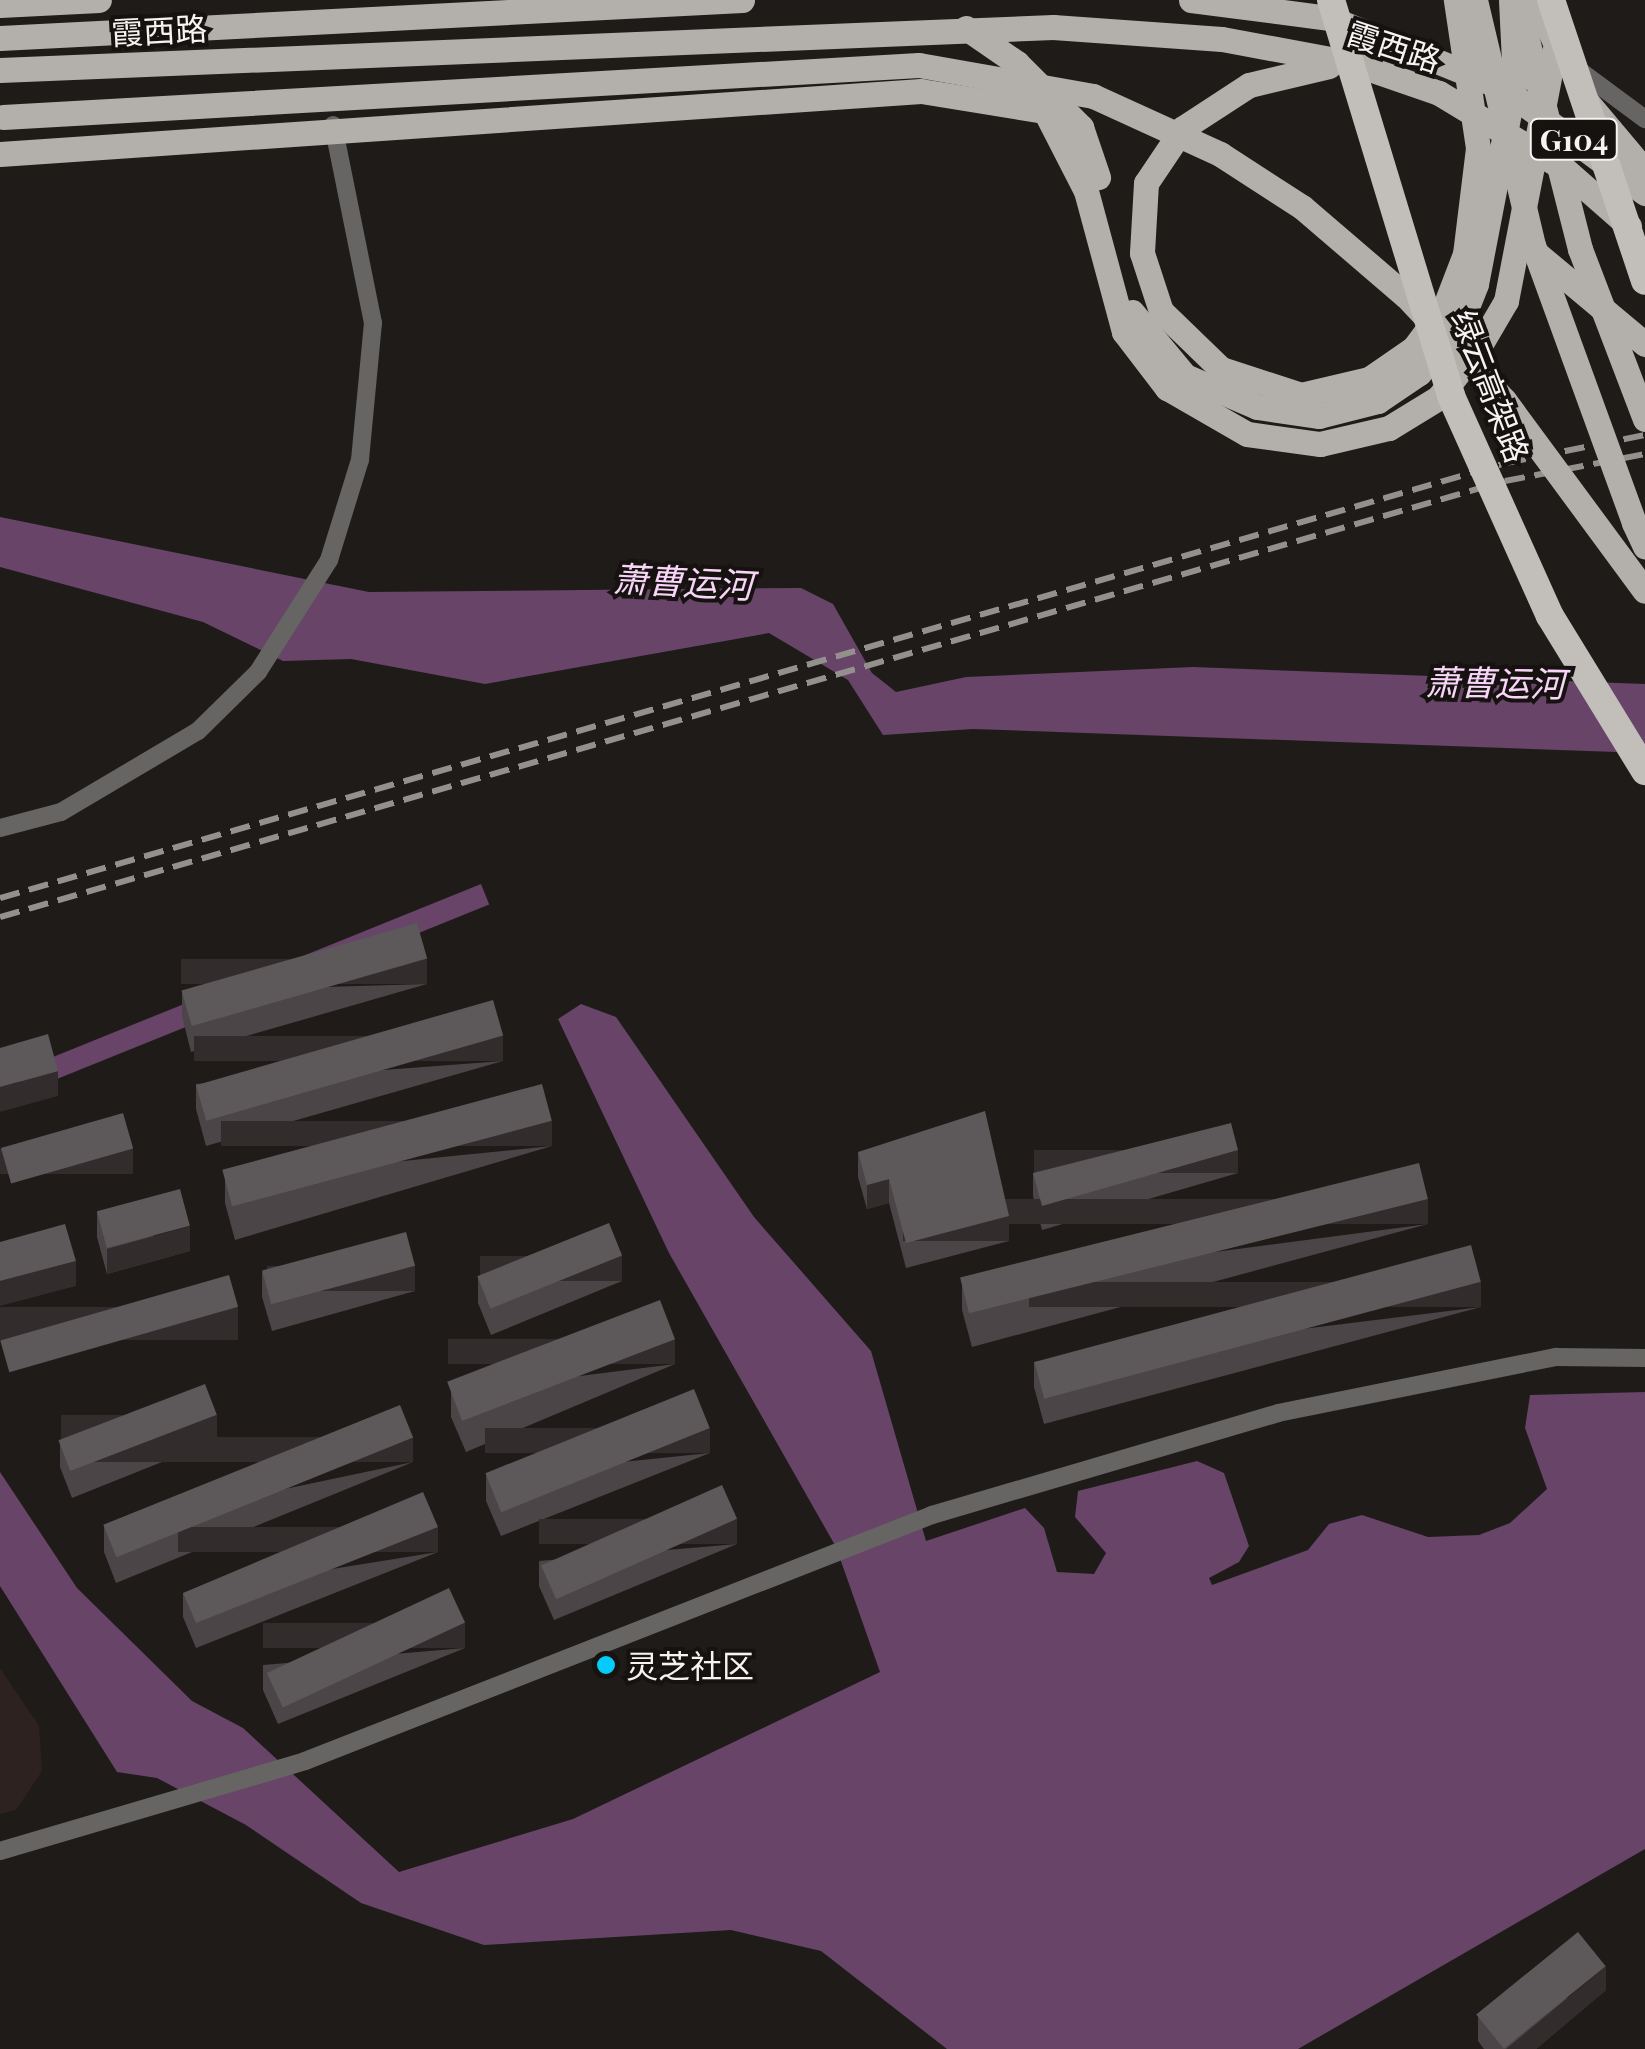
<!DOCTYPE html>
<html>
<head>
<meta charset="utf-8">
<style>
	body { margin:0 }
	#map { position:relative; width:1645px; height:2049px; overflow:hidden; background:#1f1b19; font-family:"Playfair Display","Noto Sans SC",serif }
	div>[style] { position:absolute }
	.built>* { inset:0; background:#2d221f }
	.water>* { inset:0; background:#674468; transform-origin:0 0 }
	.minor>* { height:18px; margin:-9px; padding:0 9px; transform-origin:9px; border-radius:9px; background:#666563 }
	.primary>* { height:25px; margin:-12.5px; padding:0 12.5px; transform-origin:12.5px; border-radius:12.5px; background:#b3afab }
	.rail>* { height:6px; margin-top:-3px; transform-origin:0; background:repeating-linear-gradient(90deg,#93908e 0 20px,transparent 0 30px) }
	.primary-bridge>* { height:25px; margin:-12.5px; padding:0 12.5px; transform-origin:12.5px; border-radius:12.5px; background:#b3afab }
	.trunk-bridge>* { height:28px; margin:-14px; padding:0 14px; transform-origin:14px; border-radius:14px; background:#c2beba }
	.wall>* { inset:0; background:#4b4547 }
	.shaded-wall>* { inset:0; background:#322c2d; transform-origin:0 0 }
	.building>* { inset:0; background:#5d5859; transform-origin:0 0 }
	.dots>* { width:28px; height:28px; translate:-50% -50%; box-sizing:border-box; border:5px solid #161210; border-radius:50% }
	span { translate:-50% -50%; white-space:nowrap; text-align:center; line-height:1.15; -webkit-text-stroke:8px #161210; paint-order:stroke }
	.shield-label span { padding:2px 8px; background:#161210; border:2px solid; border-radius:8px; -webkit-text-stroke-width:0 }
	.shield-label { font-size:30px; color:#f6f3f2; font-weight:700 }
	.street-label { font-size:32px; color:#f6f3f2 }
	.poi-label { font-size:32px; color:#f6f3f2 }
	.left { translate:0 -50%; text-align:left }
	.water-label { font-size:35px; color:#f8d5f8; font-style:italic }
</style>
</head>
<body>
<div id="map">
	<div class="built">
		<div style="clip-path:polygon(0 1668px,39px 1726px,42px 1771px,16px 1810px,0 1814px)"></div>
	</div>
	<div class="water">
		<div style="clip-path:polygon(0 517px,369px 592px,801px 588px,833px 604px,872px 673px,896px 692px,966px 677px,1193px 667px,1645px 684px,1645px 753px,973px 729px,883px 735px,848px 680px,769px 633px,485px 684px,351px 659px,283px 661px,203px 622px,0 567px)"></div>
		<div style="left:481px;top:884px;width:22px;height:501px;rotate:68deg"></div>
		<div style="clip-path:polygon(581px 1004px,616px 1017px,754px 1217px,871px 1351px,926px 1541px,1025px 1508px,1044px 1528px,1057px 1572px,1094px 1574px,1106px 1553px,1075px 1517px,1078px 1491px,1197px 1461px,1224px 1473px,1249px 1546px,1239px 1562px,1209px 1578px,1212px 1585px,1308px 1550px,1329px 1524px,1362px 1515px,1428px 1537px,1479px 1535px,1510px 1523px,1547px 1489px,1525px 1428px,1530px 1395px,1645px 1392px,1645px 1849px,1298px 2049px,947px 2049px,821px 1951px,731px 1930px,484px 1945px,361px 1903px,246px 1825px,157px 1778px,117px 1772px,0 1586px,0 1472px,77px 1588px,192px 1701px,243px 1728px,399px 1872px,573px 1819px,880px 1672px,836px 1547px,669px 1253px,558px 1019px)"></div>
	</div>
	<div class="minor">
		<div style="left:1576px;top:68px;width:86px;rotate:36.5deg"></div>
		<div style="left:0;top:828px;width:63px;rotate:-14.7deg"></div>
		<div style="left:61px;top:812px;width:159px;rotate:-30.6deg"></div>
		<div style="left:198px;top:731px;width:84px;rotate:-44.5deg"></div>
		<div style="left:258px;top:672px;width:133px;rotate:-57.6deg"></div>
		<div style="left:329px;top:560px;width:105px;rotate:-72.8deg"></div>
		<div style="left:360px;top:460px;width:138px;rotate:-84.6deg"></div>
		<div style="left:373px;top:323px;width:202px;rotate:-101.4deg"></div>
		<div style="left:0;top:1851px;width:318px;rotate:-16.4deg"></div>
		<div style="left:305px;top:1761px;width:674px;rotate:-21.42deg"></div>
		<div style="left:932px;top:1515px;width:361px;rotate:-16.4deg"></div>
		<div style="left:1278px;top:1413px;width:284px;rotate:-11.4deg"></div>
		<div style="left:1556px;top:1357px;width:89px;rotate:0.6deg"></div>
	</div>
	<div class="primary">
		<div style="left:0;top:5px;width:99px;rotate:-2.9deg"></div>
		<div style="left:966px;top:28px;width:62px;rotate:34.5deg"></div>
		<div style="left:1017px;top:63px;width:91px;rotate:45deg"></div>
		<div style="left:1081px;top:127px;width:53px;rotate:71.2deg"></div>
		<div style="left:0;top:38px;width:743px;rotate:-2.93deg"></div>
		<div style="left:1329px;top:66px;width:82px;rotate:166.6deg"></div>
		<div style="left:1249px;top:85px;width:79px;rotate:146.9deg"></div>
		<div style="left:1183px;top:128px;width:66px;rotate:123.9deg"></div>
		<div style="left:1146px;top:183px;width:70px;rotate:93.3deg"></div>
		<div style="left:1142px;top:253px;width:61px;rotate:71.9deg"></div>
		<div style="left:1161px;top:311px;width:83px;rotate:44deg"></div>
		<div style="left:1221px;top:369px;width:84px;rotate:18deg"></div>
		<div style="left:1301px;top:395px;width:70px;rotate:-13.2deg"></div>
		<div style="left:1369px;top:379px;width:55px;rotate:-34.6deg"></div>
		<div style="left:1414px;top:348px;width:52px;rotate:-53.6deg"></div>
		<div style="left:1445px;top:306px;width:56px;rotate:-69deg"></div>
		<div style="left:1465px;top:254px;width:107px;rotate:-83deg"></div>
		<div style="left:1478px;top:148px;width:150px;rotate:-98.5deg"></div>
		<div style="left:0;top:70px;width:1054px;rotate:-2.34deg"></div>
		<div style="left:1053px;top:27px;width:169px;rotate:4.1deg"></div>
		<div style="left:1222px;top:39px;width:132px;rotate:10.5deg"></div>
		<div style="left:0;top:154px;width:923px;rotate:-3.91deg"></div>
		<div style="left:921px;top:91px;width:126px;rotate:9.2deg"></div>
		<div style="left:1045px;top:111px;width:90px;rotate:62.9deg"></div>
		<div style="left:1086px;top:191px;width:146px;rotate:74.9deg"></div>
		<div style="left:1124px;top:332px;width:71px;rotate:52.5deg"></div>
		<div style="left:1167px;top:388px;width:92px;rotate:29.9deg"></div>
		<div style="left:1247px;top:434px;width:74px;rotate:7.8deg"></div>
		<div style="left:1320px;top:444px;width:71px;rotate:-13.1deg"></div>
		<div style="left:1389px;top:428px;width:57px;rotate:-31.5deg"></div>
		<div style="left:1438px;top:398px;width:65px;rotate:-51.2deg"></div>
		<div style="left:1479px;top:347px;width:53px;rotate:-59.6deg"></div>
		<div style="left:1506px;top:301px;width:254px;rotate:-79.1deg"></div>
		<div style="left:1530px;top:248px;width:150px;rotate:39.9deg"></div>
		<div style="left:1132px;top:312px;width:83px;rotate:50.4deg"></div>
		<div style="left:1185px;top:376px;width:78px;rotate:23.3deg"></div>
		<div style="left:1257px;top:407px;width:63px;rotate:8.3deg"></div>
		<div style="left:1319px;top:416px;width:61px;rotate:-14.3deg"></div>
		<div style="left:1378px;top:401px;width:50px;rotate:-34.3deg"></div>
		<div style="left:1419px;top:373px;width:58px;rotate:-47.8deg"></div>
		<div style="left:1458px;top:330px;width:49px;rotate:-68.6deg"></div>
		<div style="left:1476px;top:284px;width:206px;rotate:-79.1deg"></div>
		<div style="left:1515px;top:82px;width:81px;rotate:-92.8deg"></div>
		<div style="left:1634px;top:523px;width:26px;rotate:65deg"></div>
	</div>
	<div class="rail">
		<div style="left:0;top:898px;width:1568px;rotate:-16.11deg"></div>
		<div style="left:1506px;top:463px;width:142px;rotate:-11.4deg"></div>
		<div style="left:0;top:917px;width:1567px;rotate:-16.16deg"></div>
		<div style="left:1505px;top:481px;width:143px;rotate:-10.9deg"></div>
	</div>
	<div class="primary-bridge">
		<div style="left:1191px;top:0;width:140px;rotate:7.4deg"></div>
		<div style="left:1330px;top:18px;width:184px;rotate:22deg"></div>
		<div style="left:1501px;top:87px;width:179px;rotate:36.4deg"></div>
		<div style="left:1475px;top:0;width:252px;rotate:76.7deg"></div>
		<div style="left:1533px;top:245px;width:296px;rotate:70deg"></div>
		<div style="left:1517px;top:0;width:257px;rotate:75.8deg"></div>
		<div style="left:1580px;top:249px;width:182px;rotate:69.1deg"></div>
		<div style="left:1536px;top:0;width:69px;rotate:66deg"></div>
		<div style="left:1352px;top:63px;width:92px;rotate:19deg"></div>
		<div style="left:1439px;top:93px;width:145px;rotate:31.2deg"></div>
		<div style="left:1563px;top:168px;width:88px;rotate:41.3deg"></div>
		<div style="left:1587px;top:102px;width:90px;rotate:50deg"></div>
		<div style="left:3px;top:117px;width:917px;rotate:-3.25deg"></div>
		<div style="left:919px;top:65px;width:177px;rotate:10.1deg"></div>
		<div style="left:1093px;top:96px;width:140px;rotate:24.5deg"></div>
		<div style="left:1220px;top:154px;width:98px;rotate:32.9deg"></div>
		<div style="left:1302px;top:207px;width:137px;rotate:40.6deg"></div>
		<div style="left:1406px;top:296px;width:143px;rotate:46.7deg"></div>
		<div style="left:1504px;top:400px;width:237px;rotate:53.6deg"></div>
	</div>
	<div class="trunk-bridge">
		<div style="left:1331px;top:0;width:414px;rotate:73.1deg"></div>
		<div style="left:1451px;top:396px;width:241px;rotate:65.8deg"></div>
		<div style="left:1550px;top:616px;width:182px;rotate:58.5deg"></div>
		<div style="left:1551px;top:0;width:296px;rotate:71.5deg"></div>
	</div>
	<div class="wall">
		<div style="clip-path:polygon(427px 984px,191px 1052px,182px 1016px,182px 991px)"></div>
		<div style="clip-path:polygon(503px 1061px,206px 1146px,196px 1109px,196px 1084px)"></div>
		<div style="clip-path:polygon(552px 1146px,235px 1240px,225px 1203px,225px 1179px)"></div>
		<div style="clip-path:polygon(858px 1152px,1009px 1241px,906px 1268px,889px 1203px,867px 1209px,858px 1177px)"></div>
		<div style="clip-path:polygon(1033px 1173px,1238px 1173px,1042px 1230px,1033px 1196px)"></div>
		<div style="clip-path:polygon(97px 1212px,190px 1251px,107px 1274px,97px 1237px)"></div>
		<div style="clip-path:polygon(1428px 1224px,972px 1347px,962px 1310px,962px 1285px)"></div>
		<div style="clip-path:polygon(262px 1272px,415px 1291px,272px 1331px,262px 1297px)"></div>
		<div style="clip-path:polygon(478px 1278px,622px 1281px,491px 1335px,478px 1303px)"></div>
		<div style="clip-path:polygon(1481px 1307px,1044px 1424px,1034px 1387px,1034px 1362px)"></div>
		<div style="clip-path:polygon(675px 1364px,466px 1452px,451px 1417px,451px 1392px)"></div>
		<div style="clip-path:polygon(217px 1440px,72px 1498px,60px 1467px,60px 1443px)"></div>
		<div style="clip-path:polygon(710px 1453px,501px 1536px,486px 1501px,486px 1476px)"></div>
		<div style="clip-path:polygon(413px 1462px,116px 1583px,104px 1552px,104px 1527px)"></div>
		<div style="clip-path:polygon(737px 1544px,554px 1620px,539px 1586px,539px 1561px)"></div>
		<div style="clip-path:polygon(438px 1552px,196px 1648px,183px 1617px,183px 1593px)"></div>
		<div style="clip-path:polygon(465px 1648px,278px 1724px,263px 1690px,263px 1665px)"></div>
		<div style="clip-path:polygon(1606px 1990px,1536px 2049px,1484px 2049px,1478px 2041px,1478px 2016px)"></div>
	</div>
	<div class="shaded-wall">
		<div style="left:427px;top:959px;width:25px;height:246px;rotate:90deg"></div>
		<div style="left:503px;top:1036px;width:25px;height:309px;rotate:90deg"></div>
		<div style="clip-path:polygon(58px 1071px,58px 1096px,0 1112px,0 1087px)"></div>
		<div style="left:552px;top:1121px;width:25px;height:331px;rotate:90deg"></div>
		<div style="left:133px;top:1149px;width:25px;height:138px;rotate:90deg"></div>
		<div style="left:1238px;top:1150px;width:23px;height:204px;rotate:90deg"></div>
		<div style="clip-path:polygon(889px 1179px,889px 1203px,867px 1209px,867px 1185px)"></div>
		<div style="left:1428px;top:1199px;width:25px;height:472px;rotate:90deg"></div>
		<div style="left:1009px;top:1216px;width:25px;height:106px;rotate:90deg"></div>
		<div style="clip-path:polygon(190px 1226px,190px 1251px,107px 1274px,107px 1249px)"></div>
		<div style="left:622px;top:1256px;width:25px;height:142px;rotate:90deg"></div>
		<div style="clip-path:polygon(76px 1261px,76px 1286px,0 1306px,0 1281px)"></div>
		<div style="left:415px;top:1266px;width:25px;height:148px;rotate:90deg"></div>
		<div style="left:1481px;top:1282px;width:25px;height:452px;rotate:90deg"></div>
		<div style="left:238px;top:1307px;width:33px;height:246px;rotate:90deg"></div>
		<div style="left:675px;top:1339px;width:25px;height:227px;rotate:90deg"></div>
		<div style="left:217px;top:1415px;width:25px;height:156px;rotate:90deg"></div>
		<div style="left:710px;top:1428px;width:25px;height:225px;rotate:90deg"></div>
		<div style="left:413px;top:1437px;width:25px;height:321px;rotate:90deg"></div>
		<div style="left:737px;top:1519px;width:25px;height:198px;rotate:90deg"></div>
		<div style="left:438px;top:1527px;width:25px;height:260px;rotate:90deg"></div>
		<div style="left:465px;top:1623px;width:25px;height:202px;rotate:90deg"></div>
		<div style="clip-path:polygon(1606px 1966px,1606px 1990px,1536px 2049px,1506px 2049px)"></div>
	</div>
	<div class="building">
		<div style="left:417px;top:923px;width:37px;height:245px;rotate:74deg"></div>
		<div style="left:493px;top:1000px;width:37px;height:309px;rotate:74deg"></div>
		<div style="clip-path:polygon(48px 1034px,58px 1071px,0 1087px,0 1048px)"></div>
		<div style="left:542px;top:1084px;width:38px;height:331px;rotate:75deg"></div>
		<div style="clip-path:polygon(985px 1111px,1009px 1216px,906px 1243px,889px 1179px,867px 1185px,858px 1152px)"></div>
		<div style="left:123px;top:1113px;width:37px;height:127px;rotate:74deg"></div>
		<div style="clip-path:polygon(1231px 1123px,1238px 1150px,1042px 1206px,1033px 1173px)"></div>
		<div style="left:1419px;top:1163px;width:37px;height:473px;rotate:76deg"></div>
		<div style="left:180px;top:1189px;width:38px;height:86px;rotate:75deg"></div>
		<div style="left:609px;top:1223px;width:35px;height:142px;rotate:68deg"></div>
		<div style="clip-path:polygon(65px 1224px,76px 1261px,0 1281px,0 1242px)"></div>
		<div style="left:406px;top:1232px;width:35px;height:149px;rotate:75deg"></div>
		<div style="left:1471px;top:1245px;width:38px;height:452px;rotate:75deg"></div>
		<div style="left:229px;top:1275px;width:33px;height:238px;rotate:74deg"></div>
		<div style="left:660px;top:1300px;width:42px;height:228px;rotate:69deg"></div>
		<div style="left:205px;top:1384px;width:33px;height:157px;rotate:69deg"></div>
		<div style="left:694px;top:1389px;width:42px;height:225px;rotate:68deg"></div>
		<div style="left:400px;top:1405px;width:35px;height:320px;rotate:68deg"></div>
		<div style="left:722px;top:1485px;width:37px;height:198px;rotate:66deg"></div>
		<div style="clip-path:polygon(423px 1492px,438px 1527px,196px 1623px,183px 1593px)"></div>
		<div style="left:449px;top:1588px;width:38px;height:201px;rotate:65deg"></div>
		<div style="left:1578px;top:1932px;width:44px;height:131px;rotate:51deg"></div>
	</div>
	<div class="dots">
		<div style="left:606px;top:1665px;background:#04cbf9"></div>
	</div>
	<div class="shield-label">
		<span style="left:1574px;top:139px">G104</span>
	</div>
	<div class="street-label">
		<span style="left:159px;top:30px;rotate:-3deg">霞西路</span>
		<span style="left:1394px;top:46px;rotate:18deg">霞西路</span>
		<span style="left:1491px;top:386px;rotate:69deg">绿云高架路</span>
	</div>
	<div class="poi-label">
		<span class="left" style="left:626px;top:1665px">灵芝社区</span>
	</div>
	<div class="water-label">
		<span style="left:683px;top:581px;rotate:3deg">萧曹运河</span>
		<span style="left:1495px;top:682px;rotate:1deg">萧曹运河</span>
	</div>
</div>
</body>
</html>
